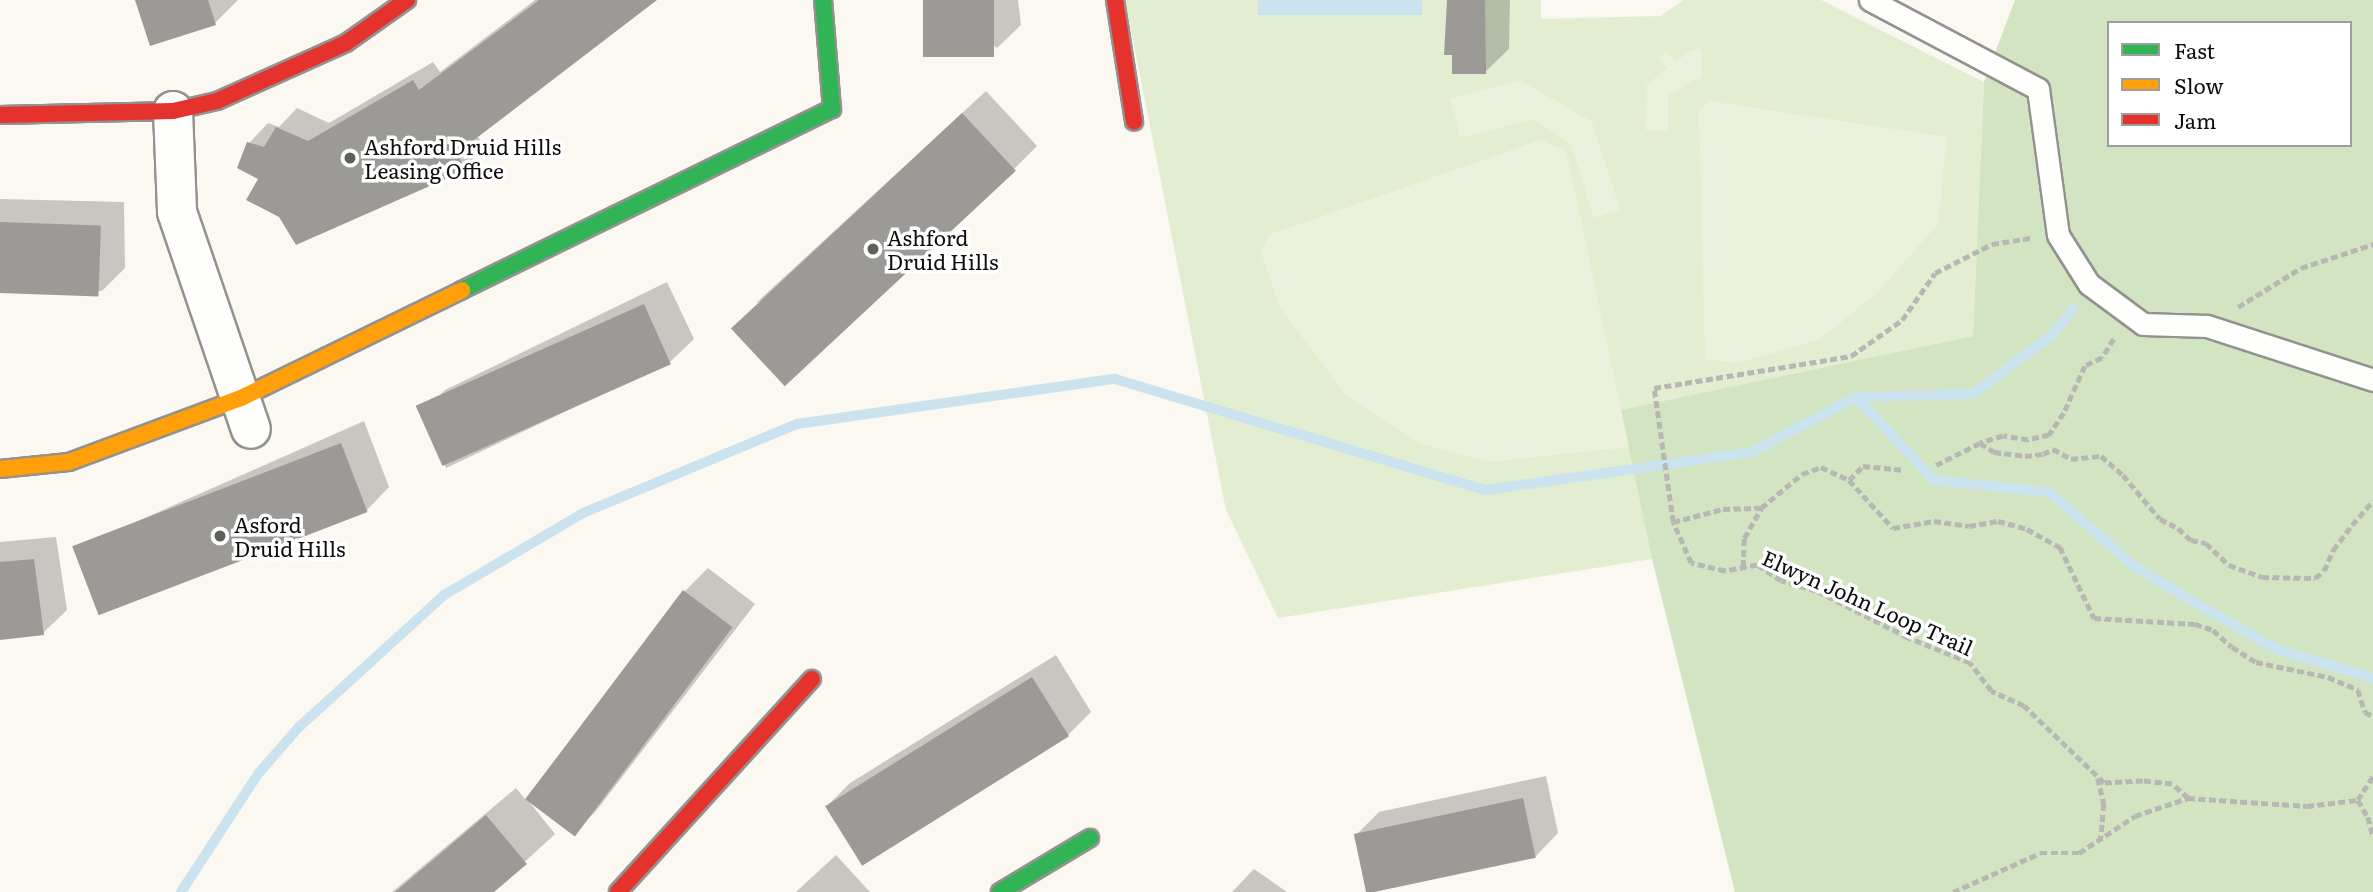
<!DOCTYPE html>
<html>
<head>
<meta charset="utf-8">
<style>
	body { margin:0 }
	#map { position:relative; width:2373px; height:892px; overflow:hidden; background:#faf8f0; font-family:Literata,serif }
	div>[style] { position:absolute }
	.green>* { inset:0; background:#e2edd2 }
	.forest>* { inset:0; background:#d2e4c1 }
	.pitch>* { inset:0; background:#ebf1dc }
	.water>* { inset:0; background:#cbe2ef; transform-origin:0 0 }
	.shadow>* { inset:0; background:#0003 }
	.stream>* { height:10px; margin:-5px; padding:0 5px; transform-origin:5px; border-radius:5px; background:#cbe2ef }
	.building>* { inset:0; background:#9c9a96; transform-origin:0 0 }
	.path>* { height:4.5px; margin-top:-2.25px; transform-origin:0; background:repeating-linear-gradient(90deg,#b7b7b5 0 7px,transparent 0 10.5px) }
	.roads { filter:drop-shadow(2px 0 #93928f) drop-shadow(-2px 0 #93928f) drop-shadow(0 2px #93928f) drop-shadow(0 -2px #93928f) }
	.lane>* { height:21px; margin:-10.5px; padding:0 10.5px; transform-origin:10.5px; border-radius:10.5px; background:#fefefd }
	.street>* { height:38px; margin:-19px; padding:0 19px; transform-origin:19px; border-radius:19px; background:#fefefd }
	.fast>* { height:16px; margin:-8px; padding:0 8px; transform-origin:8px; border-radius:8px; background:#30b455 }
	.slow>* { height:16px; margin:-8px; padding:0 8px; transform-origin:8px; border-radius:8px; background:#ff9f0a }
	.jam>* { height:16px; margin:-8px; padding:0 8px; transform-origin:8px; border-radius:8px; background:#e5322d }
	.dots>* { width:19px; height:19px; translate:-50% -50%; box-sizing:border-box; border:4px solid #fff; border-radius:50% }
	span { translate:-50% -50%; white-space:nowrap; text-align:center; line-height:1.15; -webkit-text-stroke:7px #fff; paint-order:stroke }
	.poi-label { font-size:21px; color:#0c0c0c }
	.left { translate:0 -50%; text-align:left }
	.street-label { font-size:21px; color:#0c0c0c }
	.legend { position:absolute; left:2107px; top:21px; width:245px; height:126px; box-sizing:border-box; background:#fff; border:2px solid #9e9e9e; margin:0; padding:9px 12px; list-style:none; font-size:21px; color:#0c0c0c }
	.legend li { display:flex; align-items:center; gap:14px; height:35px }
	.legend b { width:35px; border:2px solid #9e9e9e }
</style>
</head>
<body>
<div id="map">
	<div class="green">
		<div style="clip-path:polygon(1125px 0,1541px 0,1541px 19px,1661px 16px,1683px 0,1821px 0,1984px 82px,1973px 336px,1622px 410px,1652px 559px,1278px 618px,1226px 510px)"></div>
	</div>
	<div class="forest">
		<div style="clip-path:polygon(evenodd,2015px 0,2373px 0,2373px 892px,1735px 892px,1652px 559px,1621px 410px,1973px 336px,1984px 82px,2015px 0,2109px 23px,2350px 23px,2350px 145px,2109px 145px,2109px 23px)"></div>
	</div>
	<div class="pitch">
		<div style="clip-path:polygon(1701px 49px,1702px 79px,1695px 79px,1668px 96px,1668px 130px,1646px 130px,1647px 84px,1667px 69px,1659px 58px,1667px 52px,1675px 62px,1692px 50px)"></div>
		<div style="clip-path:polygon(1520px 80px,1592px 122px,1620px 210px,1594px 218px,1571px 144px,1534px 119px,1461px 138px,1450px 99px)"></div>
		<div style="clip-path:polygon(1710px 101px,1947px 137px,1938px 224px,1878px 292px,1819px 340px,1736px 363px,1705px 359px,1699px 110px)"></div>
		<div style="clip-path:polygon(1540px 140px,1566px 150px,1629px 447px,1490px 462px,1421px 444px,1346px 395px,1280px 308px,1261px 253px,1268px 235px)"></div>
	</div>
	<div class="water">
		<div style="left:1258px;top:0;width:164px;height:15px"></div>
	</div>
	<div class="shadow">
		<div style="clip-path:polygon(137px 0,238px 0,215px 23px)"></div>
		<div style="clip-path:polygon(535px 0,654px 0,477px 135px,485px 149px,465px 168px,297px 243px,260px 178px,249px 143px,268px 123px,279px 127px,297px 108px,329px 123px,433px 62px,440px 72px)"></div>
		<div style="clip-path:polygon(925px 0,1018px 0,1021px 25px,997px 48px)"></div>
		<div style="clip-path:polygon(1448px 0,1510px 0,1509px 49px,1485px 72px,1454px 53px,1446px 53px)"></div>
		<div style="clip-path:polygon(986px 91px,1037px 146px,1014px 169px,755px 304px)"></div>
		<div style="clip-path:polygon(0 199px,124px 202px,125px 268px,102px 291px,0 291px)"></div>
		<div style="clip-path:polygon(667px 282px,694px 339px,670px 362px,446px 468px,422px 413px,445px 390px)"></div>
		<div style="clip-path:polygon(364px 421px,389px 487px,366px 511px,79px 560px,102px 537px)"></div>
		<div style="clip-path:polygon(56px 537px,67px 610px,43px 633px,0 638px,0 542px)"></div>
		<div style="clip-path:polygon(708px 568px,755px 604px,596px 811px,573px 834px,527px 799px,555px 834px,492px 892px,392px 892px,516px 788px,525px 799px,685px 591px)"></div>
		<div style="clip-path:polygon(1056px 655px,1091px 712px,1068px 735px,827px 806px,850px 783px)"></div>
		<div style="clip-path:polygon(1546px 776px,1558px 833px,1535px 857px,1368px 892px,1356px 835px,1379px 812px)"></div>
		<div style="clip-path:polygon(836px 855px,870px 892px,796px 892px)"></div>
		<div style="clip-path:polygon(1254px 869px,1287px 892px,1232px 892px)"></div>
	</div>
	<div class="stream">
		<div style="left:1856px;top:397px;width:117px;rotate:-1.5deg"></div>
		<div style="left:1973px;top:394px;width:99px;rotate:-36.8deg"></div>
		<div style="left:2052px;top:335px;width:33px;rotate:-51deg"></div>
		<div style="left:181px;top:892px;width:141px;rotate:-56.9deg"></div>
		<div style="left:258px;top:774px;width:61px;rotate:-49deg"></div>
		<div style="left:298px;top:728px;width:197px;rotate:-42.3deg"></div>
		<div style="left:444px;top:595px;width:161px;rotate:-30.5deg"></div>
		<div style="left:583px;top:513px;width:232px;rotate:-22.6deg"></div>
		<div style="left:797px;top:424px;width:321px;rotate:-8.1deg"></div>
		<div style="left:1115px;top:379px;width:387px;rotate:16.7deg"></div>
		<div style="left:1486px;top:490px;width:269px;rotate:-8.1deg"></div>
		<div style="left:1752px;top:452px;width:118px;rotate:-27.9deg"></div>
		<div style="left:1856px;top:397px;width:114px;rotate:46.8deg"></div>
		<div style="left:1934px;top:480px;width:116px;rotate:6deg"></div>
		<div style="left:2049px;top:492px;width:113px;rotate:41deg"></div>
		<div style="left:2134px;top:566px;width:60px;rotate:31.3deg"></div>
		<div style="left:2185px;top:597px;width:107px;rotate:29.7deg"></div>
		<div style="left:2278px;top:650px;width:99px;rotate:16.4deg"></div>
	</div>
	<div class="building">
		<div style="clip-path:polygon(135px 0,208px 0,216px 25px,150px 46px)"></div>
		<div style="clip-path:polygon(539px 0,657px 0,457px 153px,466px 170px,296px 245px,279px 217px,246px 200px,258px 179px,237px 168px,247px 142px,264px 147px,276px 127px,308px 141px,413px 80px,419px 90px)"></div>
		<div style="left:923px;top:0;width:71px;height:57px"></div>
		<div style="clip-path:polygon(1447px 0,1485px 0,1486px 74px,1452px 74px,1452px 55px,1444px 55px)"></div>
		<div style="left:962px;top:113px;width:79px;height:316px;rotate:47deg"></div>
		<div style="left:0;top:222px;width:101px;height:71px;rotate:2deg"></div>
		<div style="left:644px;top:304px;width:66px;height:250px;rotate:66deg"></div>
		<div style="left:341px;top:443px;width:74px;height:288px;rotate:69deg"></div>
		<div style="clip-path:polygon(34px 559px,44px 635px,0 640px,0 562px)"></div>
		<div style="left:683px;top:590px;width:62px;height:262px;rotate:37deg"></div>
		<div style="left:1032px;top:677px;width:70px;height:244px;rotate:58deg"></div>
		<div style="left:1523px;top:798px;width:61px;height:173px;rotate:78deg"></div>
		<div style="clip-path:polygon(486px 815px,527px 864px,494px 892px,395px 892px)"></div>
	</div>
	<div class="path">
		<div style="left:2238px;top:307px;width:74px;rotate:-31.8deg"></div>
		<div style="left:2301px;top:268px;width:76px;rotate:-18.4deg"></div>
		<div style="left:2114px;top:339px;width:22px;rotate:122deg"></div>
		<div style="left:2102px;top:358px;width:19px;rotate:155deg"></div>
		<div style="left:2085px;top:366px;width:51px;rotate:114.1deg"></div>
		<div style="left:2064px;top:413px;width:27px;rotate:124deg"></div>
		<div style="left:2049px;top:435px;width:22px;rotate:167deg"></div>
		<div style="left:2028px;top:440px;width:25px;rotate:-171deg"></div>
		<div style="left:2003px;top:436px;width:24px;rotate:163deg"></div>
		<div style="left:1980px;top:443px;width:17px;rotate:33deg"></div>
		<div style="left:1994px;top:452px;width:31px;rotate:7deg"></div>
		<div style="left:2025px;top:456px;width:18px;rotate:-6deg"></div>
		<div style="left:2043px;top:454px;width:11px;rotate:-27deg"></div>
		<div style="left:2053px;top:449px;width:21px;rotate:29deg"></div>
		<div style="left:2071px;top:459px;width:30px;rotate:-6deg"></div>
		<div style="left:2101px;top:456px;width:29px;rotate:41deg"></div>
		<div style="left:2123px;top:475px;width:57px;rotate:49.9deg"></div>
		<div style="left:2160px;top:519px;width:20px;rotate:27deg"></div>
		<div style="left:2178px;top:528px;width:18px;rotate:43deg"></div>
		<div style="left:2191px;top:540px;width:15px;rotate:11deg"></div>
		<div style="left:2206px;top:543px;width:32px;rotate:44deg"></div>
		<div style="left:2229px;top:565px;width:35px;rotate:20deg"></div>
		<div style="left:2262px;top:577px;width:53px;rotate:1.1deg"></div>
		<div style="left:2315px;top:578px;width:11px;rotate:-38deg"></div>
		<div style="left:2324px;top:571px;width:23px;rotate:-67deg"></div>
		<div style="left:2333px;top:550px;width:31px;rotate:-53deg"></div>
		<div style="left:2352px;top:525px;width:32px;rotate:-49deg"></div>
		<div style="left:1936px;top:465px;width:49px;rotate:-26.6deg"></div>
		<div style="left:1849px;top:480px;width:20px;rotate:-45deg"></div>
		<div style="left:1863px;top:466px;width:42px;rotate:5.4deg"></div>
		<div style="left:1673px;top:522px;width:52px;rotate:-14.6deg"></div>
		<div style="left:1723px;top:509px;width:38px;rotate:-2deg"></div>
		<div style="left:1761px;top:508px;width:53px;rotate:-39.7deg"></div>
		<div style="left:1802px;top:474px;width:20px;rotate:-20deg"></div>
		<div style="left:1821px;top:467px;width:31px;rotate:25deg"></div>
		<div style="left:1849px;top:480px;width:65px;rotate:47.5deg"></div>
		<div style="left:1893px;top:528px;width:42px;rotate:-9.7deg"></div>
		<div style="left:1934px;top:521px;width:35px;rotate:8deg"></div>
		<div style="left:1969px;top:526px;width:29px;rotate:-10deg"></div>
		<div style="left:1998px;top:521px;width:30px;rotate:15deg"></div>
		<div style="left:2027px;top:529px;width:38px;rotate:29deg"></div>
		<div style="left:2060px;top:547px;width:79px;rotate:64.4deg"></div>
		<div style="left:2094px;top:618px;width:101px;rotate:3.4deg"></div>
		<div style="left:2195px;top:624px;width:19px;rotate:18deg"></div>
		<div style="left:2213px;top:630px;width:25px;rotate:42deg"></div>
		<div style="left:2232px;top:647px;width:28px;rotate:32deg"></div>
		<div style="left:2256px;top:662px;width:74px;rotate:11.8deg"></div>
		<div style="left:2328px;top:677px;width:33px;rotate:23deg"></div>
		<div style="left:2358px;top:690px;width:23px;rotate:72deg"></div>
		<div style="left:2365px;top:712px;width:9px;rotate:27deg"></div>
		<div style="left:1743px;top:567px;width:29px;rotate:-88deg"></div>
		<div style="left:1744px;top:538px;width:34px;rotate:-60deg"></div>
		<div style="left:2373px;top:777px;width:27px;rotate:123deg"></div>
		<div style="left:2358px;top:800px;width:20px;rotate:60deg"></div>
		<div style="left:2368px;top:817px;width:20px;rotate:75deg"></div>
		<div style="left:2098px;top:778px;width:27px;rotate:77deg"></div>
		<div style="left:2104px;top:804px;width:34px;rotate:95deg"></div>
		<div style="left:2188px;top:798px;width:119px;rotate:3.8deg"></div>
		<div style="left:2307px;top:806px;width:51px;rotate:-6.7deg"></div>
		<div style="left:1953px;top:892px;width:95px;rotate:-24.1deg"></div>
		<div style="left:2040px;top:853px;width:39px"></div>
		<div style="left:2079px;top:853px;width:67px;rotate:-33.5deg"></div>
		<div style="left:2135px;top:816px;width:56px;rotate:-18.8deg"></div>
		<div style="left:2188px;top:798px;width:21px;rotate:-139deg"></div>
		<div style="left:2172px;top:784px;width:29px;rotate:-174deg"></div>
		<div style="left:2143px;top:781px;width:39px;rotate:177deg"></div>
		<div style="left:2104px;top:783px;width:111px;rotate:-136.1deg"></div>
		<div style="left:2024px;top:706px;width:36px;rotate:-156deg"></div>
		<div style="left:1991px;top:691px;width:35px;rotate:-127deg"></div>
		<div style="left:1970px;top:663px;width:67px;rotate:-158deg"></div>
		<div style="left:1908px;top:638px;width:103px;rotate:-152.9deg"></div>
		<div style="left:1816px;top:591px;width:36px;rotate:-164deg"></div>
		<div style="left:1781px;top:581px;width:29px;rotate:-146deg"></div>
		<div style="left:1757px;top:565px;width:33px;rotate:169deg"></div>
		<div style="left:1725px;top:571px;width:35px;rotate:-167deg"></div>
		<div style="left:1691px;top:563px;width:45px;rotate:-113.7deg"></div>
		<div style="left:1673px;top:522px;width:135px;rotate:-98.1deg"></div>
		<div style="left:1654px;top:388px;width:200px;rotate:-9.2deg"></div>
		<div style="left:1851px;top:356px;width:62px;rotate:-35.2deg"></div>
		<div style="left:1902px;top:320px;width:57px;rotate:-54.9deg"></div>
		<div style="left:1935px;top:273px;width:64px;rotate:-27deg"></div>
		<div style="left:1992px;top:244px;width:39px;rotate:-9deg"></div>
	</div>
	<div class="roads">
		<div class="lane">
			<div style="left:1870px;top:0;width:190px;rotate:27.9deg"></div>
			<div style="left:2038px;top:89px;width:147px;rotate:82.2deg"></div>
			<div style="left:2058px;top:235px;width:58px;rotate:57.7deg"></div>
			<div style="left:2089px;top:284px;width:67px;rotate:36.5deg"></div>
			<div style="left:2143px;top:324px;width:64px;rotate:1.8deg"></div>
			<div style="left:2207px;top:326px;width:175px;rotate:18deg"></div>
		</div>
		<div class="street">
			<div style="left:173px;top:111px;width:101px;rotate:87.7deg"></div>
			<div style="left:177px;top:212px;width:229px;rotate:71.2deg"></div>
		</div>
		<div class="fast">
			<div style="left:462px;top:290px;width:412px;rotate:-26.1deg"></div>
			<div style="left:832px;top:109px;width:109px;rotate:-94.7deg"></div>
			<div style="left:1000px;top:892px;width:105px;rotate:-31deg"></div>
		</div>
		<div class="slow">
			<div style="left:0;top:469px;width:69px;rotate:-5.8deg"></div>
			<div style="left:69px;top:462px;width:184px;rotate:-20.4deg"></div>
			<div style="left:241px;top:398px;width:246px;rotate:-26deg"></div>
		</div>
		<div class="jam">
			<div style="left:1115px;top:0;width:123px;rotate:81.1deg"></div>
			<div style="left:0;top:115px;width:173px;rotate:-1.3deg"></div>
			<div style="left:173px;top:111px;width:45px;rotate:-12.8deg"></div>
			<div style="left:217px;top:101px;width:141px;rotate:-24.2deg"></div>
			<div style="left:346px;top:43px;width:75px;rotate:-35.2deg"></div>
			<div style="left:618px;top:892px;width:288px;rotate:-47.7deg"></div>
		</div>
	</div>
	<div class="dots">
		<div style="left:350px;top:158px;background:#5f5f5c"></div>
		<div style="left:873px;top:249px;background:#5f5f5c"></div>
		<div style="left:220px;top:536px;background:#5f5f5c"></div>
	</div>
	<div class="poi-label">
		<span class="left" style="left:364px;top:158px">Ashford Druid Hills<br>Leasing Office</span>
		<span class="left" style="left:887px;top:249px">Ashford<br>Druid Hills</span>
		<span class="left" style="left:234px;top:536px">Asford<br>Druid Hills</span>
	</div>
	<div class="street-label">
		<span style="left:1868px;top:602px;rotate:24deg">Elwyn John Loop Trail</span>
	</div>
	<ul class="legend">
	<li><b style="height:9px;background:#30b455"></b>Fast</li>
	<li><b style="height:9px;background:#ff9f0a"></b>Slow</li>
	<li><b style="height:9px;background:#e5322d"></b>Jam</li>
	</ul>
</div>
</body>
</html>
